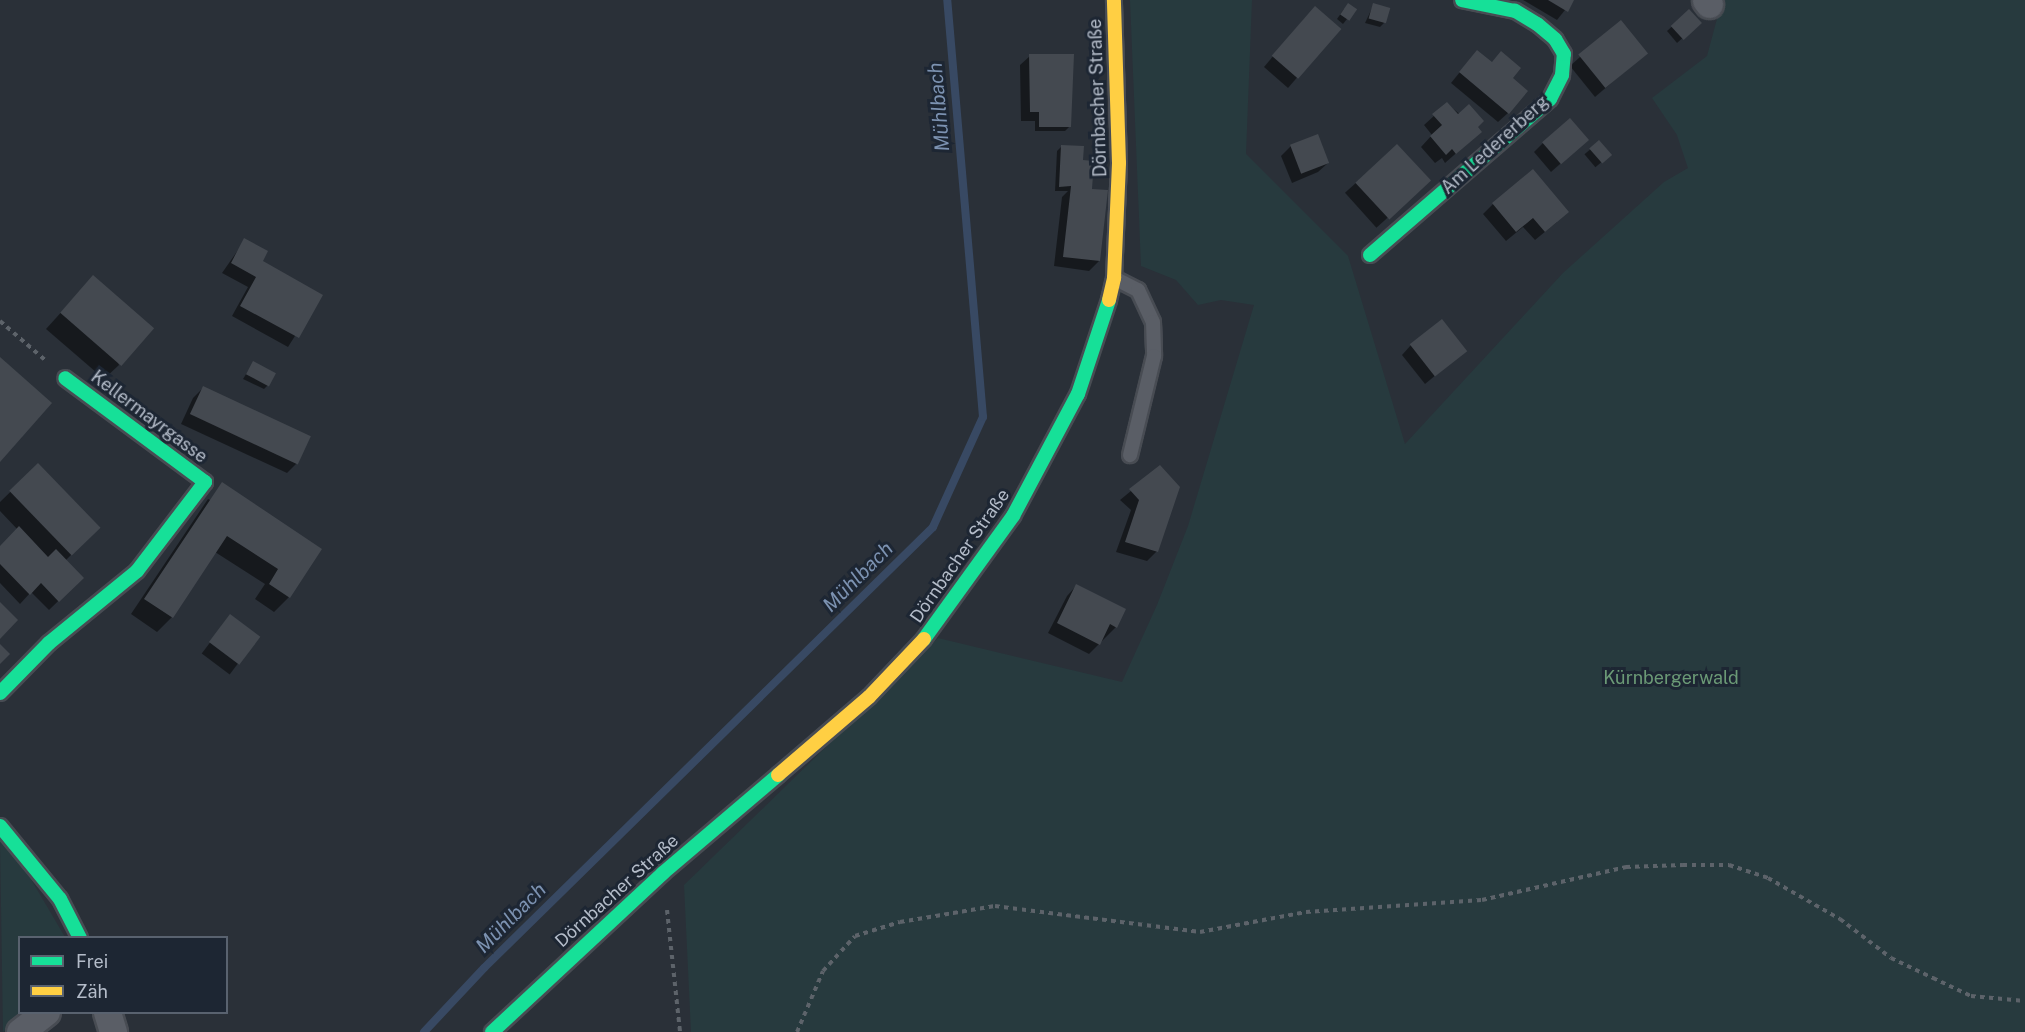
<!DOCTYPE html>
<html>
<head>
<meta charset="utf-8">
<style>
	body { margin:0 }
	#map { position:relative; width:2025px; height:1032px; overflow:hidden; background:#2a3038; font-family:"Public Sans",sans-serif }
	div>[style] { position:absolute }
	.green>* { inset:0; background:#273a3e }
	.shadow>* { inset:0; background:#0007; transform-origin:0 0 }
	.stream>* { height:8px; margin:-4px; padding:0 4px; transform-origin:4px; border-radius:4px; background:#384963 }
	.building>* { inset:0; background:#444950; transform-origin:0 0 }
	.path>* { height:4px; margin-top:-2px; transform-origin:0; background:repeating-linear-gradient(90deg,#5d636a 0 4.5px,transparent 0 9px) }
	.roads { filter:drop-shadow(2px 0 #484c53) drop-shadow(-2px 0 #484c53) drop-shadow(0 2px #484c53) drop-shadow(0 -2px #484c53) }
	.lane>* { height:14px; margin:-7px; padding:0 7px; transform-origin:7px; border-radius:7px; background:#5a5e66 }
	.street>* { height:27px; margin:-13.5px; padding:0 13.5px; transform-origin:13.5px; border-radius:13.5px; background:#5a5e66 }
	.fast>* { height:14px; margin:-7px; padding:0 7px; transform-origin:7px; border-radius:7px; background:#16e098 }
	.slow>* { height:14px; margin:-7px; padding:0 7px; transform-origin:7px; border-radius:7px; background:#ffcf43 }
	span { translate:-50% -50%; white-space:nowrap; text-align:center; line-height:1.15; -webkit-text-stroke:6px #1d2633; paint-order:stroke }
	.street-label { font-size:18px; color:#b4bcc9 }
	.park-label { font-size:18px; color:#6b9a76 }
	.water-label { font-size:20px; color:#7c92b1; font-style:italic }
	.legend { position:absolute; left:18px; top:936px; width:210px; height:78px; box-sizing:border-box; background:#1d2633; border:2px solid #59626f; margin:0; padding:8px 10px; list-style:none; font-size:18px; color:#b4bcc9 }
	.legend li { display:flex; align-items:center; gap:12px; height:30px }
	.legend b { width:30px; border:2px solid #59626f }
</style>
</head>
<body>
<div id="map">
	<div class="green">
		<div style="clip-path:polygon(1130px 0,1252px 0,1246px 154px,1348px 256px,1405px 444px,1563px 273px,1664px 182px,1688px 168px,1677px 135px,1652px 98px,1707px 56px,1722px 0,2025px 0,2025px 1032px,691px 1032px,684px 885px,938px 638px,1122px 682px,1157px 605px,1188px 526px,1254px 305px,1221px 300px,1198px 305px,1176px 280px,1141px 266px)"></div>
		<div style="clip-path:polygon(0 841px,22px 864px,65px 937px,20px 938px,20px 1012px,27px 1013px,3px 1032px)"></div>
	</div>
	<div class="shadow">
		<div style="clip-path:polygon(1523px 0,1573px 0,1557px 20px)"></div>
		<div style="clip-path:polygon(1374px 4px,1384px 23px,1380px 27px,1365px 23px)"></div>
		<div style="clip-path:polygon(1344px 9px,1355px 9px,1343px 24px,1337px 19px)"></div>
		<div style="clip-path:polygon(1689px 11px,1695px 27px,1677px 43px,1667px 31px)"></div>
		<div style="clip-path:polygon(1305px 18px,1339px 29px,1288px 88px,1264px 67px)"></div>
		<div style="clip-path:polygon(1072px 55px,1070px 126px,1065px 131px,1035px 131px,1035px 121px,1021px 121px,1020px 65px,1030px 56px)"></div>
		<div style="clip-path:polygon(1580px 57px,1636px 62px,1595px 97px,1570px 66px)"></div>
		<div style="clip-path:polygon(1468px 62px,1511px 78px,1508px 113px,1498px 122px,1451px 83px)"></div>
		<div style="clip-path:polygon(1447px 104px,1476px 127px,1470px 141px,1445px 163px,1442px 158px,1435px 163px,1421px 147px,1432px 135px,1424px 125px)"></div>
		<div style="left:1599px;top:142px;width:17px;height:19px;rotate:50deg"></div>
		<div style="clip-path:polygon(1543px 143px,1577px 149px,1551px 172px,1534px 152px)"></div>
		<div style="clip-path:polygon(1291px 146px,1328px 163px,1318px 172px,1292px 183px,1281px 156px)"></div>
		<div style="left:1397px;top:146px;width:47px;height:70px;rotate:48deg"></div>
		<div style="clip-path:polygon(1061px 147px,1082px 162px,1091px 190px,1099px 261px,1089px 271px,1054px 266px,1062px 197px,1068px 191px,1055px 191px,1057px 151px)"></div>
		<div style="clip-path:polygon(1493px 204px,1557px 222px,1535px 240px,1523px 227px,1506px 241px,1483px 214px)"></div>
		<div style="clip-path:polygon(245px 240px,261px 261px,321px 295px,288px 347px,232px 316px,248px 287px,222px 273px)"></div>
		<div style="clip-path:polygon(93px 277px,119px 365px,104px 379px,46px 329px)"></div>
		<div style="clip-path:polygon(1411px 345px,1465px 351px,1425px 384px,1402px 355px)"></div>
		<div style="clip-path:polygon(253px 363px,268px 385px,264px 389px,243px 379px)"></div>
		<div style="clip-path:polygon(203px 388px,297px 463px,287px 473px,181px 424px,193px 398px)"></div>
		<div style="clip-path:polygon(38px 465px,98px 528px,65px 561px,82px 578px,49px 610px,31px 592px,20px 604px,0 583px,0 548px,18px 530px,0 511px,0 502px)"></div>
		<div style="clip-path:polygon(1160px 467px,1157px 551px,1147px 561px,1116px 552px,1131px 510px,1120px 500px)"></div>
		<div style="clip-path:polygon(208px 499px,320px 549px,289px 597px,274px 612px,255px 599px,265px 584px,215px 552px,172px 617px,157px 632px,131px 614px)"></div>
		<div style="clip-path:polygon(1076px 586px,1116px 627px,1089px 654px,1048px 633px,1067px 596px)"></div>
		<div style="left:230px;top:616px;width:35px;height:47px;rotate:37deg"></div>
	</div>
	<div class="stream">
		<div style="left:424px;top:1032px;width:88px;rotate:-46.8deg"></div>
		<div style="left:484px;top:968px;width:629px;rotate:-44.48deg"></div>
		<div style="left:933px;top:527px;width:121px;rotate:-65.6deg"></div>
		<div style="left:983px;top:417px;width:419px;rotate:-94.9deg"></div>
	</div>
	<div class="building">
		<div style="clip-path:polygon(1548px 0,1574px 0,1568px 12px)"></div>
		<div style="left:1348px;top:3px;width:11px;height:14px;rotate:34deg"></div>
		<div style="left:1373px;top:3px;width:18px;height:16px;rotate:16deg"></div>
		<div style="left:1315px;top:6px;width:35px;height:66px;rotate:41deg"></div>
		<div style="left:1689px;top:9px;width:19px;height:25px;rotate:47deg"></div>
		<div style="left:1621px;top:20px;width:43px;height:55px;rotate:51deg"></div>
		<div style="clip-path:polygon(1477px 50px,1492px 62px,1501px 51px,1521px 68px,1513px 78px,1528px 91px,1509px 114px,1459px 72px)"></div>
		<div style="clip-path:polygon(1029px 54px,1074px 54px,1071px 127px,1039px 127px,1039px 112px,1030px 112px)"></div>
		<div style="clip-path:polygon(1447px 102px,1458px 114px,1469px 104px,1484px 121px,1478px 127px,1482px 132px,1456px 154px,1452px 149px,1446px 155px,1430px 136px,1442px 125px,1432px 114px)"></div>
		<div style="left:1570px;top:118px;width:29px;height:37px;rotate:49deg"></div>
		<div style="left:1318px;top:134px;width:31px;height:30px;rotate:69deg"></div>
		<div style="left:1599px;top:140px;width:20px;height:13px;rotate:49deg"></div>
		<div style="left:1397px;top:144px;width:50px;height:57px;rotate:47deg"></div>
		<div style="clip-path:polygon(1061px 145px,1084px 146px,1083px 160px,1094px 161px,1092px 189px,1108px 190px,1100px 261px,1063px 257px,1071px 186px,1059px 187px)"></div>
		<div style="clip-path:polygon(1533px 169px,1569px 212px,1545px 232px,1533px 218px,1516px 232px,1492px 203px)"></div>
		<div style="clip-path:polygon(244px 238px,268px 251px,263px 261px,323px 295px,299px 338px,240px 306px,256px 277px,231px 263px)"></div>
		<div style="left:93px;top:275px;width:81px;height:50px;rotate:41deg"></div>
		<div style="left:1442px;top:319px;width:41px;height:41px;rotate:52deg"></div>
		<div style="clip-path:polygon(0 357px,52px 403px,0 462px)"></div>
		<div style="left:253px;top:361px;width:26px;height:15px;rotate:28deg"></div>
		<div style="left:203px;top:386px;width:119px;height:31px;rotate:25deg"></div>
		<div style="left:38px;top:463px;width:90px;height:40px;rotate:46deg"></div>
		<div style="clip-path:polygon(1160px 465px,1180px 487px,1158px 552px,1125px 542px,1139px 500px,1129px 489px)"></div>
		<div style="clip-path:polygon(222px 482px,322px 549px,290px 598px,269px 584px,278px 569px,227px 536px,173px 618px,144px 599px)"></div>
		<div style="clip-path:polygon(19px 526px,48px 557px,56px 549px,84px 578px,59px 602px,41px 583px,30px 595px,0 564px,0 546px)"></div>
		<div style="clip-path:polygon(1076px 584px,1126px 609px,1117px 628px,1110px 624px,1100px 645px,1057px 623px)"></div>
		<div style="clip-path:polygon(0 602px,18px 620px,0 639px)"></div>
		<div style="left:230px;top:614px;width:38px;height:35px;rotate:37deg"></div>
		<div style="clip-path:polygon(0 644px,10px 654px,0 664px)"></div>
	</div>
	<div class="path">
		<div style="left:0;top:321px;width:60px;rotate:40.9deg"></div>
		<div style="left:667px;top:910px;width:123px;rotate:83.9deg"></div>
		<div style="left:797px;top:1032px;width:66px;rotate:-66.9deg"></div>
		<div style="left:823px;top:971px;width:47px;rotate:-47.6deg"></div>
		<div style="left:855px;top:936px;width:47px;rotate:-17.3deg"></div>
		<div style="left:900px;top:922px;width:96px;rotate:-9.6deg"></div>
		<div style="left:995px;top:906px;width:207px;rotate:7.2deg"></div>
		<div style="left:1200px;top:932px;width:108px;rotate:-10.7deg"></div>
		<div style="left:1306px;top:912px;width:176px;rotate:-3.9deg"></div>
		<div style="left:1482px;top:900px;width:148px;rotate:-12.9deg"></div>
		<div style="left:1626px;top:867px;width:57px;rotate:-2deg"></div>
		<div style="left:1683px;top:865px;width:46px"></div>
		<div style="left:1729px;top:865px;width:41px;rotate:18.4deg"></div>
		<div style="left:1768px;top:878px;width:83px;rotate:29.7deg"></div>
		<div style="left:1840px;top:919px;width:64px;rotate:37.4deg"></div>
		<div style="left:1891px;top:958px;width:47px;rotate:25.5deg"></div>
		<div style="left:1933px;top:978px;width:42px;rotate:25.3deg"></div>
		<div style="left:1971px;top:996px;width:54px;rotate:5.3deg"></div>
	</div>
	<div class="roads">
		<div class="lane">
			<div style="left:1114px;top:278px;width:27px;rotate:27deg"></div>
			<div style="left:1138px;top:290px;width:35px;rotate:65deg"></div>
			<div style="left:1153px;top:322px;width:34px;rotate:88deg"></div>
			<div style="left:1154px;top:356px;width:102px;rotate:103.6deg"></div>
		</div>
		<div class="street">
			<div style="left:1706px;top:0;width:5px;rotate:53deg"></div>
			<div style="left:107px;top:1012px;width:21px;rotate:73deg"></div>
			<div style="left:20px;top:1032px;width:33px;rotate:-38deg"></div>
		</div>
		<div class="fast">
			<div style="left:1370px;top:255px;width:238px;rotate:-40.9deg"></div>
			<div style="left:1550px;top:99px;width:27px;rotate:-63deg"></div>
			<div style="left:1562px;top:75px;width:21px;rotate:-85deg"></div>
			<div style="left:1564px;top:54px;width:17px;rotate:-121deg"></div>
			<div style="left:1555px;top:39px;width:23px;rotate:-140deg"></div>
			<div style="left:1537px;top:24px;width:26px;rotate:-149deg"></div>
			<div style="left:1515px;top:11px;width:54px;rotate:-168.3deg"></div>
			<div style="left:924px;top:639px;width:152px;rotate:-54.1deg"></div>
			<div style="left:1013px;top:516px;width:138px;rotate:-62deg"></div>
			<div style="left:1078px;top:394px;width:99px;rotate:-71.7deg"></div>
			<div style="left:0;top:693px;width:70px;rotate:-45.6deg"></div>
			<div style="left:49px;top:643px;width:114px;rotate:-39.3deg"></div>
			<div style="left:137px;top:571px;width:112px;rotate:-52.6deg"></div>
			<div style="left:205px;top:482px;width:174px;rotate:-143.4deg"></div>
			<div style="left:0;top:826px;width:94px;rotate:50.6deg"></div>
			<div style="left:60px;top:899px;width:44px;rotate:62.9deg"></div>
			<div style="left:492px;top:1032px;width:233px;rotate:-42.9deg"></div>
			<div style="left:663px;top:873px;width:151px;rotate:-40.4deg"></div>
		</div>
		<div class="slow">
			<div style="left:1109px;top:300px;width:23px;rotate:-77deg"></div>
			<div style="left:1114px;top:278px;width:115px;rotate:-87.5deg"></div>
			<div style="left:1119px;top:163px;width:163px;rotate:-91.8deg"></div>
			<div style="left:778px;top:775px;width:120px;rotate:-40.6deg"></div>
			<div style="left:869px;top:697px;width:80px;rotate:-46.5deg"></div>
		</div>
	</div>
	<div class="street-label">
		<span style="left:1098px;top:98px;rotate:-92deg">Dörnbacher Straße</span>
		<span style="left:1495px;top:145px;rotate:-42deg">Am Ledererberg</span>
		<span style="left:149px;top:417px;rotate:37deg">Kellermayrgasse</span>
		<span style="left:960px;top:556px;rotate:-55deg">Dörnbacher Straße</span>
		<span style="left:617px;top:891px;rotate:-42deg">Dörnbacher Straße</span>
	</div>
	<div class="park-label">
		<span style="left:1671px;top:678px">Kürnbergerwald</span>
	</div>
	<div class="water-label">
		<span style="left:939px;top:107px;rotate:-95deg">Mühlbach</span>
		<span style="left:858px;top:577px;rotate:-45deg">Mühlbach</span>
		<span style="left:511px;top:918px;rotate:-45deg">Mühlbach</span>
	</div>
	<ul class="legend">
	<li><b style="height:8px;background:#16e098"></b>Frei</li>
	<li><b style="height:8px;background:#ffcf43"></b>Zäh</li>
	</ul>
</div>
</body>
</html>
